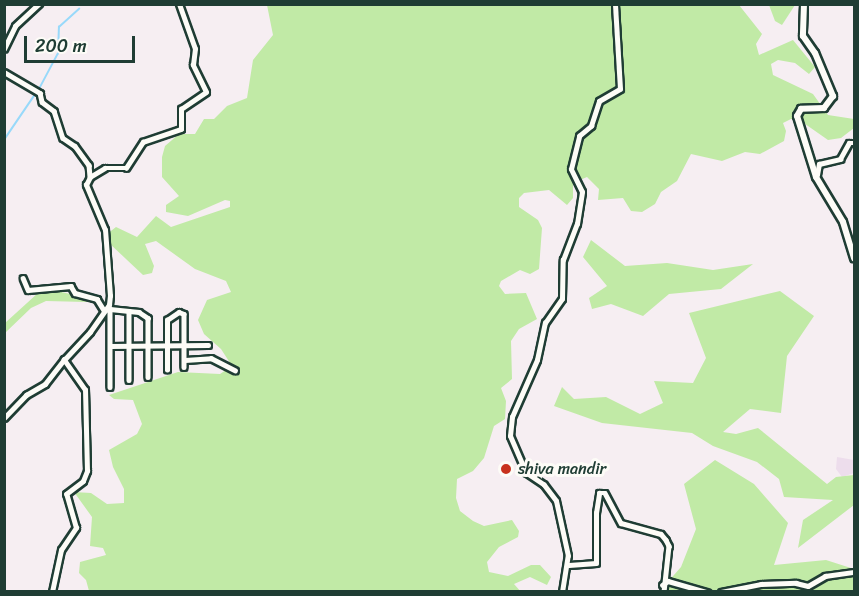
<!DOCTYPE html>
<html>
<head>
<meta charset="utf-8">
<style>
	body { margin:0 }
	#map { position:relative; width:859px; height:596px; overflow:hidden; background:#f6eef2; font-family:Sriracha,sans-serif }
	div>[style] { position:absolute }
	.built>* { inset:0; background:#edddec }
	.green>* { inset:0; background:#c1eaa6 }
	.stream>* { height:1.5px; margin:-0.75px; padding:0 0.75px; transform-origin:0.75px; border-radius:0.75px; background:#98d9fa }
	.roads { filter:drop-shadow(2px 0 #1f3d34) drop-shadow(-2px 0 #1f3d34) drop-shadow(0 2px #1f3d34) drop-shadow(0 -2px #1f3d34) }
	.street>* { height:4.5px; margin:-2.25px; padding:0 2.25px; transform-origin:2.25px; border-radius:2.25px; background:#fdfcf7 }
	.secondary>* { height:6px; margin:-3px; padding:0 3px; transform-origin:3px; border-radius:3px; background:#fdfcf7 }
	.dots>* { width:16px; height:16px; translate:-50% -50%; box-sizing:border-box; border:3px solid #fdfcf7; border-radius:50% }
	span { translate:-50% -50%; white-space:nowrap; text-align:center; line-height:1.15; -webkit-text-stroke:6px #fdfcf7; paint-order:stroke }
	.poi-label { font-size:16px; color:#1f3d34 }
	.left { translate:0 -50%; text-align:left }
	.frame { position:absolute; inset:0; border:6px solid #1f3d34; pointer-events:none }
	.scale { position:absolute; left:24px; top:36px; width:111px; height:27px; box-sizing:border-box; border:3px solid #1f3d34; border-top:0; padding-left:8px; font-size:18px; line-height:21px; white-space:nowrap; color:#1f3d34; -webkit-text-stroke:4px #fdfcf7; paint-order:stroke }
</style>
</head>
<body>
<div id="map">
	<div class="built">
		<div style="clip-path:polygon(837px 457px,854px 460px,854px 473px,842px 477px,836px 469px)"></div>
	</div>
	<div class="green">
		<div style="clip-path:polygon(267px 5px,739px 5px,762px 34px,756px 44px,759px 55px,793px 40px,815px 67px,809px 74px,795px 63px,778px 60px,771px 64px,773px 75px,813px 94px,828px 115px,854px 119px,854px 128px,841px 138px,828px 140px,798px 119px,791px 119px,783px 123px,786px 131px,784px 141px,760px 154px,745px 152px,722px 161px,691px 154px,677px 181px,661px 192px,655px 204px,642px 212px,631px 211px,623px 198px,598px 200px,599px 189px,587px 177px,573px 183px,573px 198px,567px 205px,549px 190px,524px 193px,519px 198px,519px 207px,538px 220px,542px 228px,539px 269px,530px 274px,520px 270px,501px 281px,499px 286px,505px 294px,526px 293px,537px 319px,519px 329px,511px 341px,512px 379px,501px 388px,506px 401px,505px 419px,494px 426px,484px 458px,473px 471px,457px 479px,456px 498px,460px 511px,473px 521px,484px 526px,512px 520px,519px 531px,518px 537px,499px 547px,487px 562px,489px 572px,508px 576px,531px 565px,540px 565px,551px 577px,547px 585px,530px 577px,514px 584px,521px 592px,89px 591px,86px 580px,79px 573px,80px 562px,106px 555px,103px 548px,90px 546px,92px 517px,74px 492px,91px 493px,107px 504px,124px 503px,124px 489px,113px 467px,109px 450px,137px 434px,142px 424px,133px 400px,114px 399px,109px 395px,178px 372px,220px 374px,232px 366px,221px 349px,204px 334px,198px 320px,207px 300px,231px 292px,226px 281px,195px 269px,156px 241px,145px 244px,154px 266px,152px 273px,143px 275px,109px 243px,107px 234px,116px 227px,137px 237px,156px 216px,171px 227px,230px 207px,230px 201px,225px 200px,188px 216px,166px 212px,166px 205px,179px 196px,162px 177px,162px 157px,165px 146px,179px 134px,195px 134px,204px 119px,214px 119px,227px 106px,247px 98px,253px 60px,273px 35px)"></div>
		<div style="clip-path:polygon(769px 5px,769px 4px,795px 5px,782px 25px,775px 21px)"></div>
		<div style="clip-path:polygon(591px 240px,625px 266px,667px 263px,713px 270px,753px 264px,721px 289px,669px 294px,643px 316px,611px 304px,592px 309px,589px 298px,607px 286px,583px 257px)"></div>
		<div style="clip-path:polygon(57px 291px,92px 299px,86px 302px,46px 301px,31px 308px,5px 333px,5px 323px,38px 293px)"></div>
		<div style="clip-path:polygon(780px 291px,814px 316px,787px 356px,781px 413px,750px 409px,723px 432px,736px 434px,758px 428px,827px 484px,836px 477px,854px 475px,854px 505px,798px 548px,803px 520px,833px 500px,784px 497px,779px 479px,757px 462px,713px 446px,692px 433px,602px 423px,554px 406px,562px 387px,574px 399px,606px 397px,640px 414px,663px 403px,654px 381px,693px 383px,706px 358px,689px 313px)"></div>
		<div style="clip-path:polygon(715px 460px,754px 484px,788px 523px,774px 565px,826px 560px,854px 569px,854px 591px,659px 592px,681px 567px,696px 529px,684px 484px)"></div>
	</div>
	<div class="stream">
		<div style="left:39px;top:89px;width:40px;rotate:-62deg"></div>
		<div style="left:58px;top:54px;width:27px;rotate:-88deg"></div>
		<div style="left:59px;top:27px;width:27px;rotate:-42deg"></div>
		<div style="left:4px;top:140px;width:57px;rotate:-55.8deg"></div>
	</div>
	<div class="roads">
		<div class="street">
			<div style="left:4px;top:49px;width:25px;rotate:-64deg"></div>
			<div style="left:15px;top:26px;width:33px;rotate:-43deg"></div>
			<div style="left:4px;top:72px;width:42px;rotate:30.3deg"></div>
			<div style="left:40px;top:93px;width:9px;rotate:77deg"></div>
			<div style="left:42px;top:102px;width:15px;rotate:37deg"></div>
			<div style="left:54px;top:111px;width:28px;rotate:72deg"></div>
			<div style="left:63px;top:138px;width:14px;rotate:34deg"></div>
			<div style="left:75px;top:146px;width:24px;rotate:54deg"></div>
			<div style="left:89px;top:165px;width:12px;rotate:85deg"></div>
			<div style="left:817px;top:175px;width:11px;rotate:-80deg"></div>
			<div style="left:819px;top:164px;width:22px;rotate:-13deg"></div>
			<div style="left:840px;top:159px;width:18px;rotate:-61deg"></div>
			<div style="left:849px;top:143px;width:5px"></div>
			<div style="left:23px;top:278px;width:13px;rotate:67deg"></div>
			<div style="left:28px;top:290px;width:43px;rotate:-5.3deg"></div>
			<div style="left:71px;top:286px;width:8px;rotate:60deg"></div>
			<div style="left:75px;top:293px;width:23px;rotate:15deg"></div>
			<div style="left:97px;top:299px;width:13px;rotate:58deg"></div>
			<div style="left:104px;top:310px;width:6px;rotate:-9deg"></div>
			<div style="left:110px;top:309px;width:78px;rotate:90deg"></div>
			<div style="left:110px;top:309px;width:19px;rotate:6deg"></div>
			<div style="left:129px;top:311px;width:69px;rotate:90deg"></div>
			<div style="left:129px;top:311px;width:10px;rotate:6deg"></div>
			<div style="left:139px;top:312px;width:11px;rotate:34deg"></div>
			<div style="left:148px;top:318px;width:59px;rotate:90deg"></div>
			<div style="left:110px;top:346px;width:98px;rotate:-0.6deg"></div>
			<div style="left:185px;top:360px;width:26px;rotate:-4deg"></div>
			<div style="left:211px;top:358px;width:27px;rotate:27deg"></div>
			<div style="left:167px;top:370px;width:50px;rotate:-90deg"></div>
			<div style="left:167px;top:320px;width:14px;rotate:-34deg"></div>
			<div style="left:179px;top:312px;width:5px;rotate:22deg"></div>
			<div style="left:184px;top:314px;width:53px;rotate:90deg"></div>
			<div style="left:4px;top:418px;width:32px;rotate:-46deg"></div>
			<div style="left:26px;top:395px;width:22px;rotate:-30deg"></div>
			<div style="left:45px;top:384px;width:31px;rotate:-52deg"></div>
			<div style="left:569px;top:565px;width:27px;rotate:-4deg"></div>
			<div style="left:596px;top:563px;width:50px;rotate:-90deg"></div>
			<div style="left:596px;top:513px;width:20px;rotate:-81deg"></div>
			<div style="left:599px;top:493px;width:6px"></div>
			<div style="left:605px;top:493px;width:34px;rotate:62deg"></div>
			<div style="left:621px;top:523px;width:41px;rotate:15.4deg"></div>
			<div style="left:661px;top:534px;width:8px;rotate:50deg"></div>
			<div style="left:666px;top:540px;width:7px;rotate:63deg"></div>
			<div style="left:669px;top:546px;width:46px;rotate:96.2deg"></div>
			<div style="left:662px;top:585px;width:7px;rotate:-34deg"></div>
			<div style="left:668px;top:581px;width:41px;rotate:15.8deg"></div>
			<div style="left:52px;top:592px;width:43px;rotate:-77.9deg"></div>
			<div style="left:61px;top:550px;width:27px;rotate:-56deg"></div>
			<div style="left:76px;top:528px;width:35px;rotate:-106deg"></div>
			<div style="left:66px;top:494px;width:21px;rotate:-37deg"></div>
			<div style="left:83px;top:481px;width:11px;rotate:-68deg"></div>
			<div style="left:87px;top:471px;width:81px;rotate:-91.4deg"></div>
			<div style="left:85px;top:390px;width:37px;rotate:-125deg"></div>
			<div style="left:64px;top:360px;width:38px;rotate:-47deg"></div>
			<div style="left:90px;top:332px;width:33px;rotate:-55deg"></div>
			<div style="left:109px;top:305px;width:9px;rotate:-84deg"></div>
			<div style="left:110px;top:296px;width:66px;rotate:-94.3deg"></div>
			<div style="left:105px;top:230px;width:49px;rotate:-112.9deg"></div>
			<div style="left:86px;top:185px;width:9px;rotate:-63deg"></div>
			<div style="left:90px;top:177px;width:17px;rotate:-31deg"></div>
			<div style="left:105px;top:168px;width:21px"></div>
			<div style="left:126px;top:168px;width:31px;rotate:-57deg"></div>
			<div style="left:143px;top:142px;width:40px;rotate:-18.9deg"></div>
			<div style="left:181px;top:129px;width:20px;rotate:-90deg"></div>
			<div style="left:181px;top:109px;width:30px;rotate:-34deg"></div>
			<div style="left:206px;top:92px;width:30px;rotate:-116deg"></div>
			<div style="left:193px;top:65px;width:16px;rotate:-83deg"></div>
			<div style="left:195px;top:49px;width:48px;rotate:-109.6deg"></div>
			<div style="left:562px;top:592px;width:36px;rotate:-81deg"></div>
			<div style="left:568px;top:556px;width:56px;rotate:-102.3deg"></div>
			<div style="left:556px;top:501px;width:20px;rotate:-127deg"></div>
			<div style="left:544px;top:485px;width:22px;rotate:-146deg"></div>
			<div style="left:526px;top:473px;width:40px;rotate:-113.4deg"></div>
			<div style="left:510px;top:436px;width:19px;rotate:-84deg"></div>
			<div style="left:512px;top:417px;width:62px;rotate:-66.3deg"></div>
			<div style="left:537px;top:360px;width:38px;rotate:-78deg"></div>
			<div style="left:545px;top:323px;width:29px;rotate:-55deg"></div>
			<div style="left:562px;top:299px;width:39px;rotate:-89deg"></div>
			<div style="left:563px;top:260px;width:39px;rotate:-69deg"></div>
			<div style="left:577px;top:224px;width:32px;rotate:-81deg"></div>
			<div style="left:582px;top:192px;width:25px;rotate:-116deg"></div>
			<div style="left:571px;top:169px;width:34px;rotate:-76deg"></div>
			<div style="left:579px;top:136px;width:16px;rotate:-40deg"></div>
			<div style="left:591px;top:126px;width:26px;rotate:-72deg"></div>
			<div style="left:599px;top:101px;width:24px;rotate:-30deg"></div>
			<div style="left:620px;top:89px;width:85px;rotate:-93.4deg"></div>
			<div style="left:721px;top:592px;width:41px;rotate:-11.3deg"></div>
			<div style="left:761px;top:584px;width:35px;rotate:-2deg"></div>
			<div style="left:796px;top:583px;width:12px;rotate:14deg"></div>
			<div style="left:808px;top:586px;width:20px;rotate:-30deg"></div>
			<div style="left:825px;top:576px;width:29px;rotate:-8deg"></div>
		</div>
		<div class="secondary">
			<div style="left:804px;top:4px;width:32px;rotate:92deg"></div>
			<div style="left:803px;top:36px;width:21px;rotate:55deg"></div>
			<div style="left:815px;top:53px;width:47px;rotate:67.3deg"></div>
			<div style="left:833px;top:96px;width:15px;rotate:127deg"></div>
			<div style="left:824px;top:108px;width:23px;rotate:178deg"></div>
			<div style="left:801px;top:109px;width:8px;rotate:120deg"></div>
			<div style="left:797px;top:116px;width:64px;rotate:72.7deg"></div>
			<div style="left:816px;top:177px;width:52px;rotate:59deg"></div>
			<div style="left:843px;top:222px;width:38px;rotate:73deg"></div>
		</div>
	</div>
	<div class="dots">
		<div style="left:506px;top:469px;background:#c8321e"></div>
	</div>
	<div class="poi-label">
		<span class="left" style="left:518px;top:469px">shiva mandir</span>
	</div>
	<div class="frame"></div>
	<div class="scale">200 m</div>
</div>
</body>
</html>
